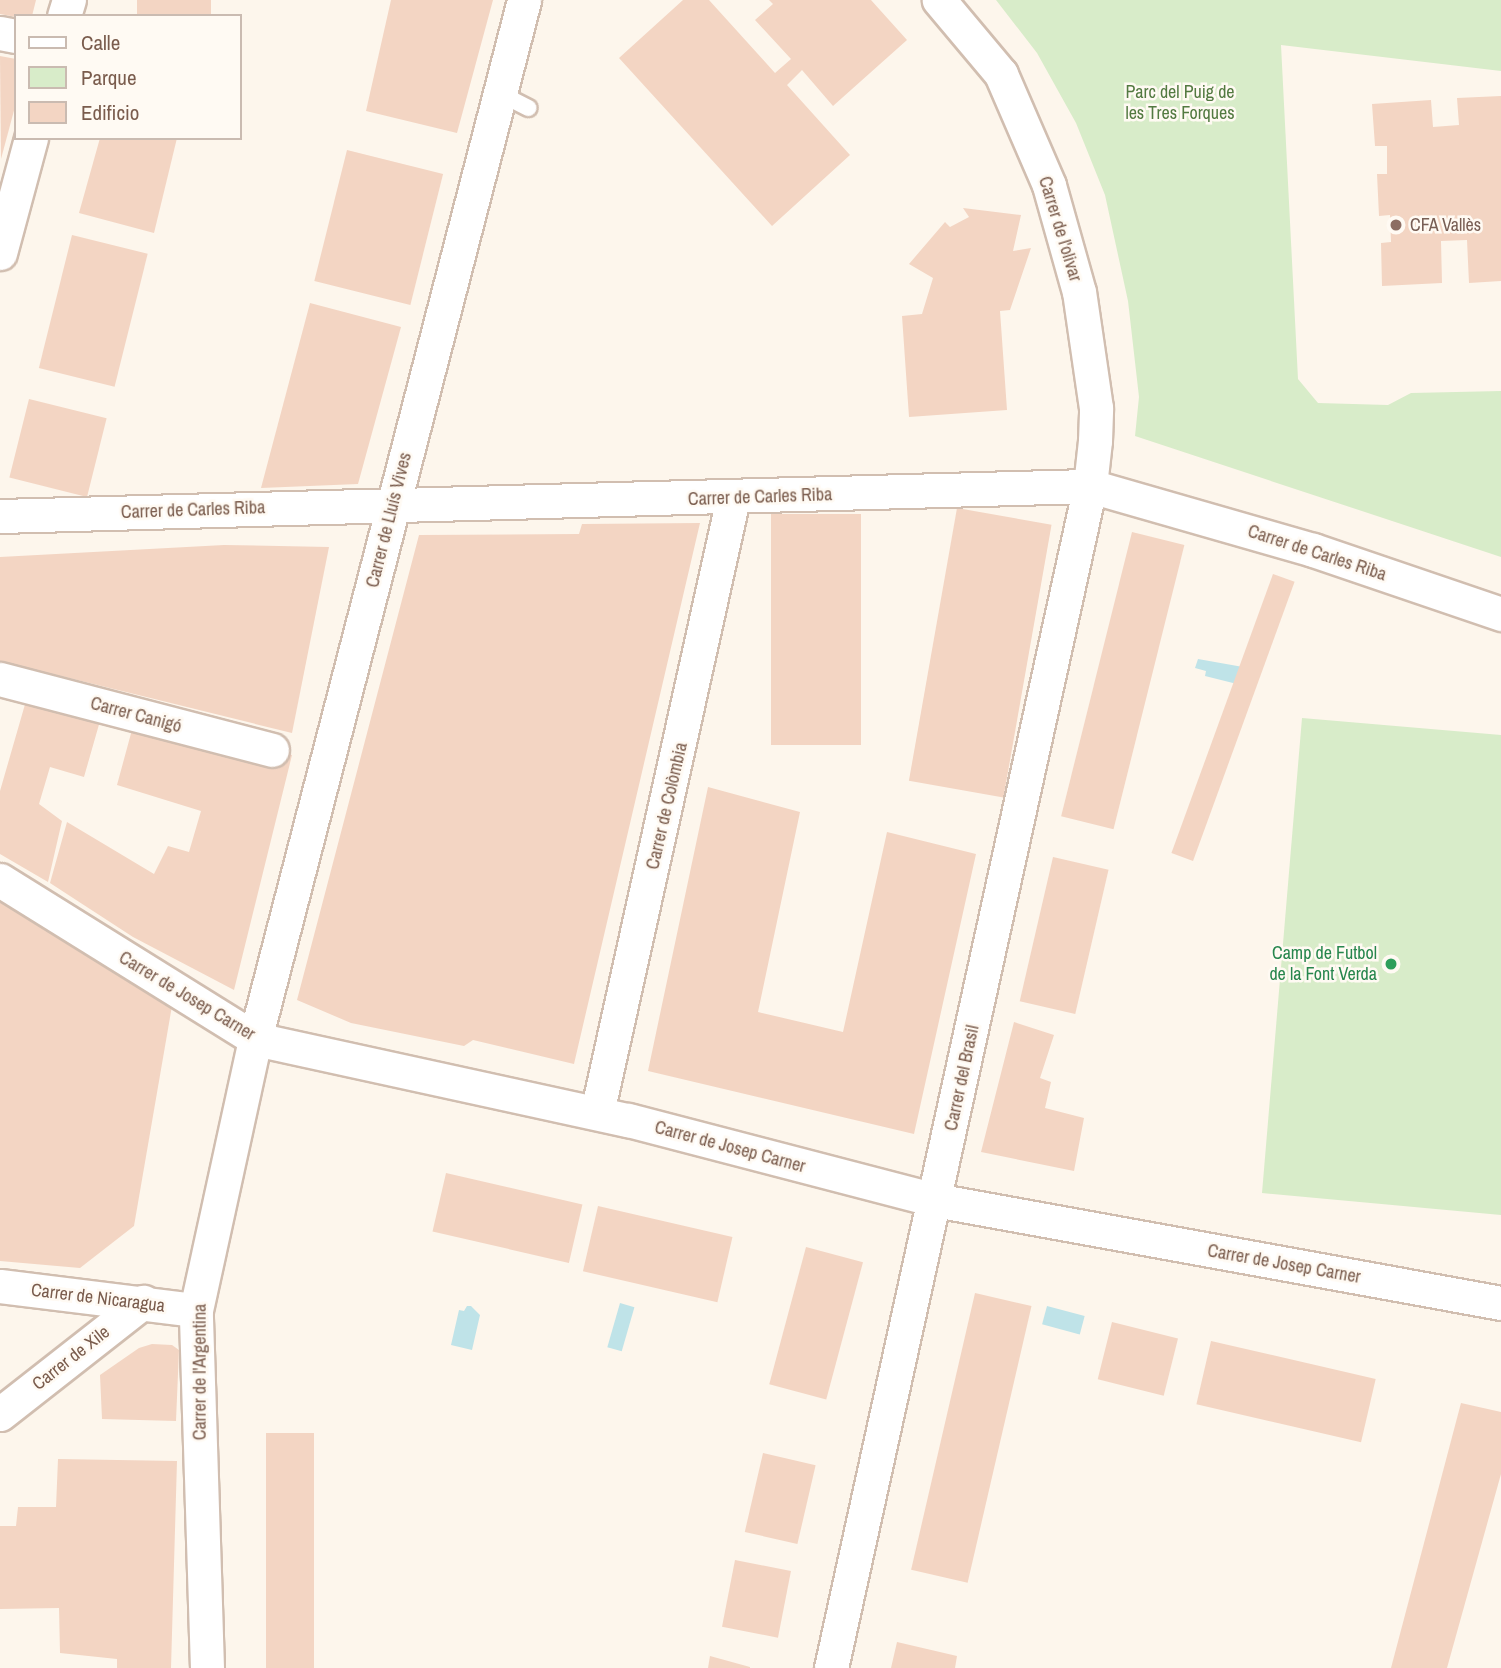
<!DOCTYPE html>
<html>
<head>
<meta charset="utf-8">
<style>
	body { margin:0 }
	#map { position:relative; width:1501px; height:1668px; overflow:hidden; background:#fdf6ec; font-family:"Archivo Narrow",sans-serif }
	div>[style] { position:absolute }
	.green>* { inset:0; background:#d8ecc9 }
	.water>* { inset:0; background:#bfe3e8; transform-origin:0 0 }
	.building>* { inset:0; background:#f3d5c3; transform-origin:0 0 }
	.roads { filter:drop-shadow(2px 0 #d1beb0) drop-shadow(-2px 0 #d1beb0) drop-shadow(0 2px #d1beb0) drop-shadow(0 -2px #d1beb0) }
	.lane>* { height:16px; margin:-8px; padding:0 8px; transform-origin:8px; border-radius:8px; background:#fff }
	.street>* { height:33px; margin:-16.5px; padding:0 16.5px; transform-origin:16.5px; border-radius:16.5px; background:#fff }
	.dots>* { width:19px; height:19px; translate:-50% -50%; box-sizing:border-box; border:4px solid #fffaf3; border-radius:50% }
	span { translate:-50% -50%; white-space:nowrap; text-align:center; line-height:1.15; -webkit-text-stroke:5px #fffaf3; paint-order:stroke }
	.park-label { font-size:18px; color:#537a41 }
	.education-label { font-size:18px; color:#785e54 }
	.left { translate:0 -50%; text-align:left }
	.street-label { font-size:18px; color:#7a5c4d }
	.leisure-label { font-size:18px; color:#27864d }
	.right { translate:-100% -50%; text-align:right }
	.legend { position:absolute; left:14px; top:14px; width:228px; height:126px; box-sizing:border-box; background:#fffaf3; border:2px solid #cabbb1; margin:0; padding:9px 12px; list-style:none; font-size:21px; color:#7a5c4d }
	.legend li { display:flex; align-items:center; gap:14px; height:35px }
	.legend b { width:35px; border:2px solid #cabbb1 }
</style>
</head>
<body>
<div id="map">
	<div class="green">
		<div style="clip-path:polygon(996px 0,1501px 0,1501px 71px,1281px 45px,1298px 379px,1318px 403px,1388px 405px,1411px 393px,1501px 391px,1501px 557px,1135px 436px,1139px 397px,1128px 301px,1105px 195px,1076px 123px,1037px 53px)"></div>
		<div style="clip-path:polygon(1302px 718px,1501px 735px,1501px 1215px,1262px 1193px)"></div>
	</div>
	<div class="water">
		<div style="clip-path:polygon(1198px 659px,1243px 667px,1237px 684px,1205px 676px,1206px 671px,1195px 668px)"></div>
		<div style="left:620px;top:1303px;width:15px;height:46px;rotate:16deg"></div>
		<div style="clip-path:polygon(467px 1306px,471px 1306px,480px 1315px,472px 1350px,451px 1345px,459px 1310px,464px 1311px)"></div>
		<div style="left:1047px;top:1306px;width:39px;height:19px;rotate:15deg"></div>
	</div>
	<div class="building">
		<div style="clip-path:polygon(0 0,36px 0,32px 16px,16px 17px,0 14px)"></div>
		<div style="left:137px;top:0;width:74px;height:16px"></div>
		<div style="clip-path:polygon(391px 0,493px 0,457px 133px,366px 111px)"></div>
		<div style="clip-path:polygon(683px 0,709px 0,775px 73px,791px 59px,755px 20px,773px 4px,769px 0,871px 0,907px 40px,833px 106px,802px 70px,787px 85px,850px 155px,772px 226px,619px 58px)"></div>
		<div style="clip-path:polygon(0 56px,16px 59px,16px 103px,1px 159px)"></div>
		<div style="clip-path:polygon(1501px 96px,1501px 281px,1469px 283px,1467px 240px,1441px 241px,1442px 283px,1382px 286px,1381px 243px,1391px 242px,1390px 215px,1379px 216px,1377px 174px,1387px 174px,1387px 146px,1375px 146px,1372px 104px,1431px 100px,1433px 127px,1459px 125px,1457px 98px)"></div>
		<div style="clip-path:polygon(100px 138px,177px 138px,154px 233px,79px 213px)"></div>
		<div style="left:347px;top:150px;width:99px;height:135px;rotate:14deg"></div>
		<div style="clip-path:polygon(963px 208px,1021px 215px,1013px 251px,1031px 248px,1010px 310px,1000px 311px,1007px 410px,909px 417px,902px 316px,922px 314px,933px 278px,909px 264px,945px 222px,950px 227px,969px 217px)"></div>
		<div style="left:72px;top:235px;width:78px;height:137px;rotate:14deg"></div>
		<div style="clip-path:polygon(310px 303px,401px 327px,358px 484px,261px 488px)"></div>
		<div style="left:29px;top:399px;width:80px;height:81px;rotate:14deg"></div>
		<div style="left:957px;top:508px;width:96px;height:277px;rotate:10deg"></div>
		<div style="left:771px;top:514px;width:90px;height:231px"></div>
		<div style="clip-path:polygon(700px 523px,574px 1064px,473px 1040px,464px 1046px,351px 1023px,297px 1000px,419px 535px,579px 534px,582px 524px)"></div>
		<div style="left:1132px;top:532px;width:54px;height:293px;rotate:14deg"></div>
		<div style="clip-path:polygon(224px 545px,329px 547px,292px 733px,0 661px,0 557px)"></div>
		<div style="left:1273px;top:574px;width:23px;height:297px;rotate:20deg"></div>
		<div style="clip-path:polygon(30px 687px,104px 707px,84px 777px,50px 767px,39px 804px,62px 821px,48px 882px,0 854px,0 791px)"></div>
		<div style="clip-path:polygon(136px 715px,292px 755px,234px 990px,133px 937px,50px 883px,67px 822px,154px 874px,168px 846px,189px 852px,201px 811px,117px 785px)"></div>
		<div style="clip-path:polygon(708px 787px,800px 812px,758px 1012px,843px 1032px,887px 832px,976px 854px,914px 1134px,648px 1071px)"></div>
		<div style="left:1053px;top:857px;width:57px;height:148px;rotate:13deg"></div>
		<div style="clip-path:polygon(0 892px,173px 1000px,134px 1226px,80px 1268px,0 1261px)"></div>
		<div style="clip-path:polygon(1014px 1022px,1054px 1035px,1040px 1078px,1051px 1082px,1045px 1108px,1084px 1118px,1074px 1171px,981px 1152px)"></div>
		<div style="left:446px;top:1173px;width:140px;height:60px;rotate:13deg"></div>
		<div style="left:598px;top:1206px;width:138px;height:67px;rotate:13deg"></div>
		<div style="left:806px;top:1247px;width:59px;height:142px;rotate:15deg"></div>
		<div style="left:975px;top:1293px;width:58px;height:284px;rotate:13deg"></div>
		<div style="left:1112px;top:1322px;width:68px;height:59px;rotate:14deg"></div>
		<div style="left:1211px;top:1341px;width:169px;height:65px;rotate:13deg"></div>
		<div style="clip-path:polygon(152px 1344px,172px 1345px,179px 1350px,176px 1421px,102px 1419px,100px 1375px,139px 1348px)"></div>
		<div style="clip-path:polygon(1461px 1403px,1501px 1412px,1501px 1474px,1447px 1668px,1391px 1668px)"></div>
		<div style="left:266px;top:1433px;width:48px;height:235px"></div>
		<div style="left:763px;top:1453px;width:54px;height:81px;rotate:13deg"></div>
		<div style="clip-path:polygon(58px 1459px,177px 1461px,171px 1668px,117px 1668px,117px 1659px,60px 1653px,59px 1608px,0 1609px,0 1526px,16px 1526px,18px 1507px,56px 1507px)"></div>
		<div style="left:735px;top:1560px;width:57px;height:68px;rotate:11deg"></div>
		<div style="clip-path:polygon(897px 1642px,957px 1656px,955px 1668px,891px 1668px)"></div>
		<div style="clip-path:polygon(710px 1656px,750px 1667px,750px 1668px,708px 1668px)"></div>
	</div>
	<div class="roads">
		<div class="lane">
			<div style="left:499px;top:93px;width:33px;rotate:27deg"></div>
		</div>
		<div class="street">
			<div style="left:64px;top:16px;width:17px;rotate:-73deg"></div>
			<div style="left:0;top:33px;width:16px;rotate:11deg"></div>
			<div style="left:0;top:253px;width:119px;rotate:-74.9deg"></div>
			<div style="left:0;top:516px;width:1090px;rotate:-1.58deg"></div>
			<div style="left:1090px;top:486px;width:232px;rotate:16deg"></div>
			<div style="left:1313px;top:550px;width:199px;rotate:18.8deg"></div>
			<div style="left:0;top:679px;width:281px;rotate:14.6deg"></div>
			<div style="left:0;top:880px;width:301px;rotate:31.9deg"></div>
			<div style="left:255px;top:1039px;width:382px;rotate:12.3deg"></div>
			<div style="left:628px;top:1120px;width:317px;rotate:14.6deg"></div>
			<div style="left:935px;top:1200px;width:575px;rotate:10.31deg"></div>
			<div style="left:597px;top:1113px;width:630px;rotate:-77.53deg"></div>
			<div style="left:0;top:1286px;width:197px;rotate:7deg"></div>
			<div style="left:0;top:1414px;width:182px;rotate:-38.1deg"></div>
			<div style="left:207px;top:1668px;width:358px;rotate:-91.8deg"></div>
			<div style="left:196px;top:1310px;width:277px;rotate:-77.7deg"></div>
			<div style="left:255px;top:1039px;width:1073px;rotate:-75.48deg"></div>
			<div style="left:831px;top:1668px;width:1210px;rotate:-77.64deg"></div>
			<div style="left:1090px;top:486px;width:45px;rotate:-83.7deg"></div>
			<div style="left:1095px;top:441px;width:33px;rotate:-88deg"></div>
			<div style="left:1096px;top:408px;width:117px;rotate:-98.3deg"></div>
			<div style="left:1079px;top:292px;width:111px;rotate:-105.7deg"></div>
			<div style="left:1049px;top:185px;width:121px;rotate:-113.4deg"></div>
			<div style="left:1001px;top:74px;width:97px;rotate:-130deg"></div>
		</div>
	</div>
	<div class="dots">
		<div style="left:1396px;top:225px;background:#8d6e63"></div>
		<div style="left:1391px;top:964px;background:#2e9e5b"></div>
	</div>
	<div class="park-label">
		<span style="left:1180px;top:103px">Parc del Puig de<br>les Tres Forques</span>
	</div>
	<div class="education-label">
		<span class="left" style="left:1410px;top:225px">CFA Vallès</span>
	</div>
	<div class="street-label">
		<span style="left:1060px;top:229px;rotate:73deg">Carrer de l'olivar</span>
		<span style="left:760px;top:497px;rotate:-2deg">Carrer de Carles Riba</span>
		<span style="left:193px;top:510px;rotate:-2deg">Carrer de Carles Riba</span>
		<span style="left:389px;top:520px;rotate:-76deg">Carrer de Lluís Vives</span>
		<span style="left:1317px;top:553px;rotate:18deg">Carrer de Carles Riba</span>
		<span style="left:136px;top:715px;rotate:15deg">Carrer Canigó</span>
		<span style="left:667px;top:806px;rotate:-77deg">Carrer de Colòmbia</span>
		<span style="left:187px;top:996px;rotate:31deg">Carrer de Josep Carner</span>
		<span style="left:962px;top:1078px;rotate:-78deg">Carrer del Brasil</span>
		<span style="left:730px;top:1147px;rotate:15deg">Carrer de Josep Carner</span>
		<span style="left:1284px;top:1264px;rotate:10deg">Carrer de Josep Carner</span>
		<span style="left:98px;top:1298px;rotate:7deg">Carrer de Nicaragua</span>
		<span style="left:71px;top:1358px;rotate:-38deg">Carrer de Xile</span>
		<span style="left:200px;top:1372px;rotate:-90deg">Carrer de l'Argentina</span>
	</div>
	<div class="leisure-label">
		<span class="right" style="left:1377px;top:964px">Camp de Futbol<br>de la Font Verda</span>
	</div>
	<ul class="legend">
	<li><b style="height:9px;background:#fff"></b>Calle</li>
	<li><b style="height:19px;background:#d8ecc9"></b>Parque</li>
	<li><b style="height:19px;background:#f3d5c3"></b>Edificio</li>
	</ul>
</div>
</body>
</html>
